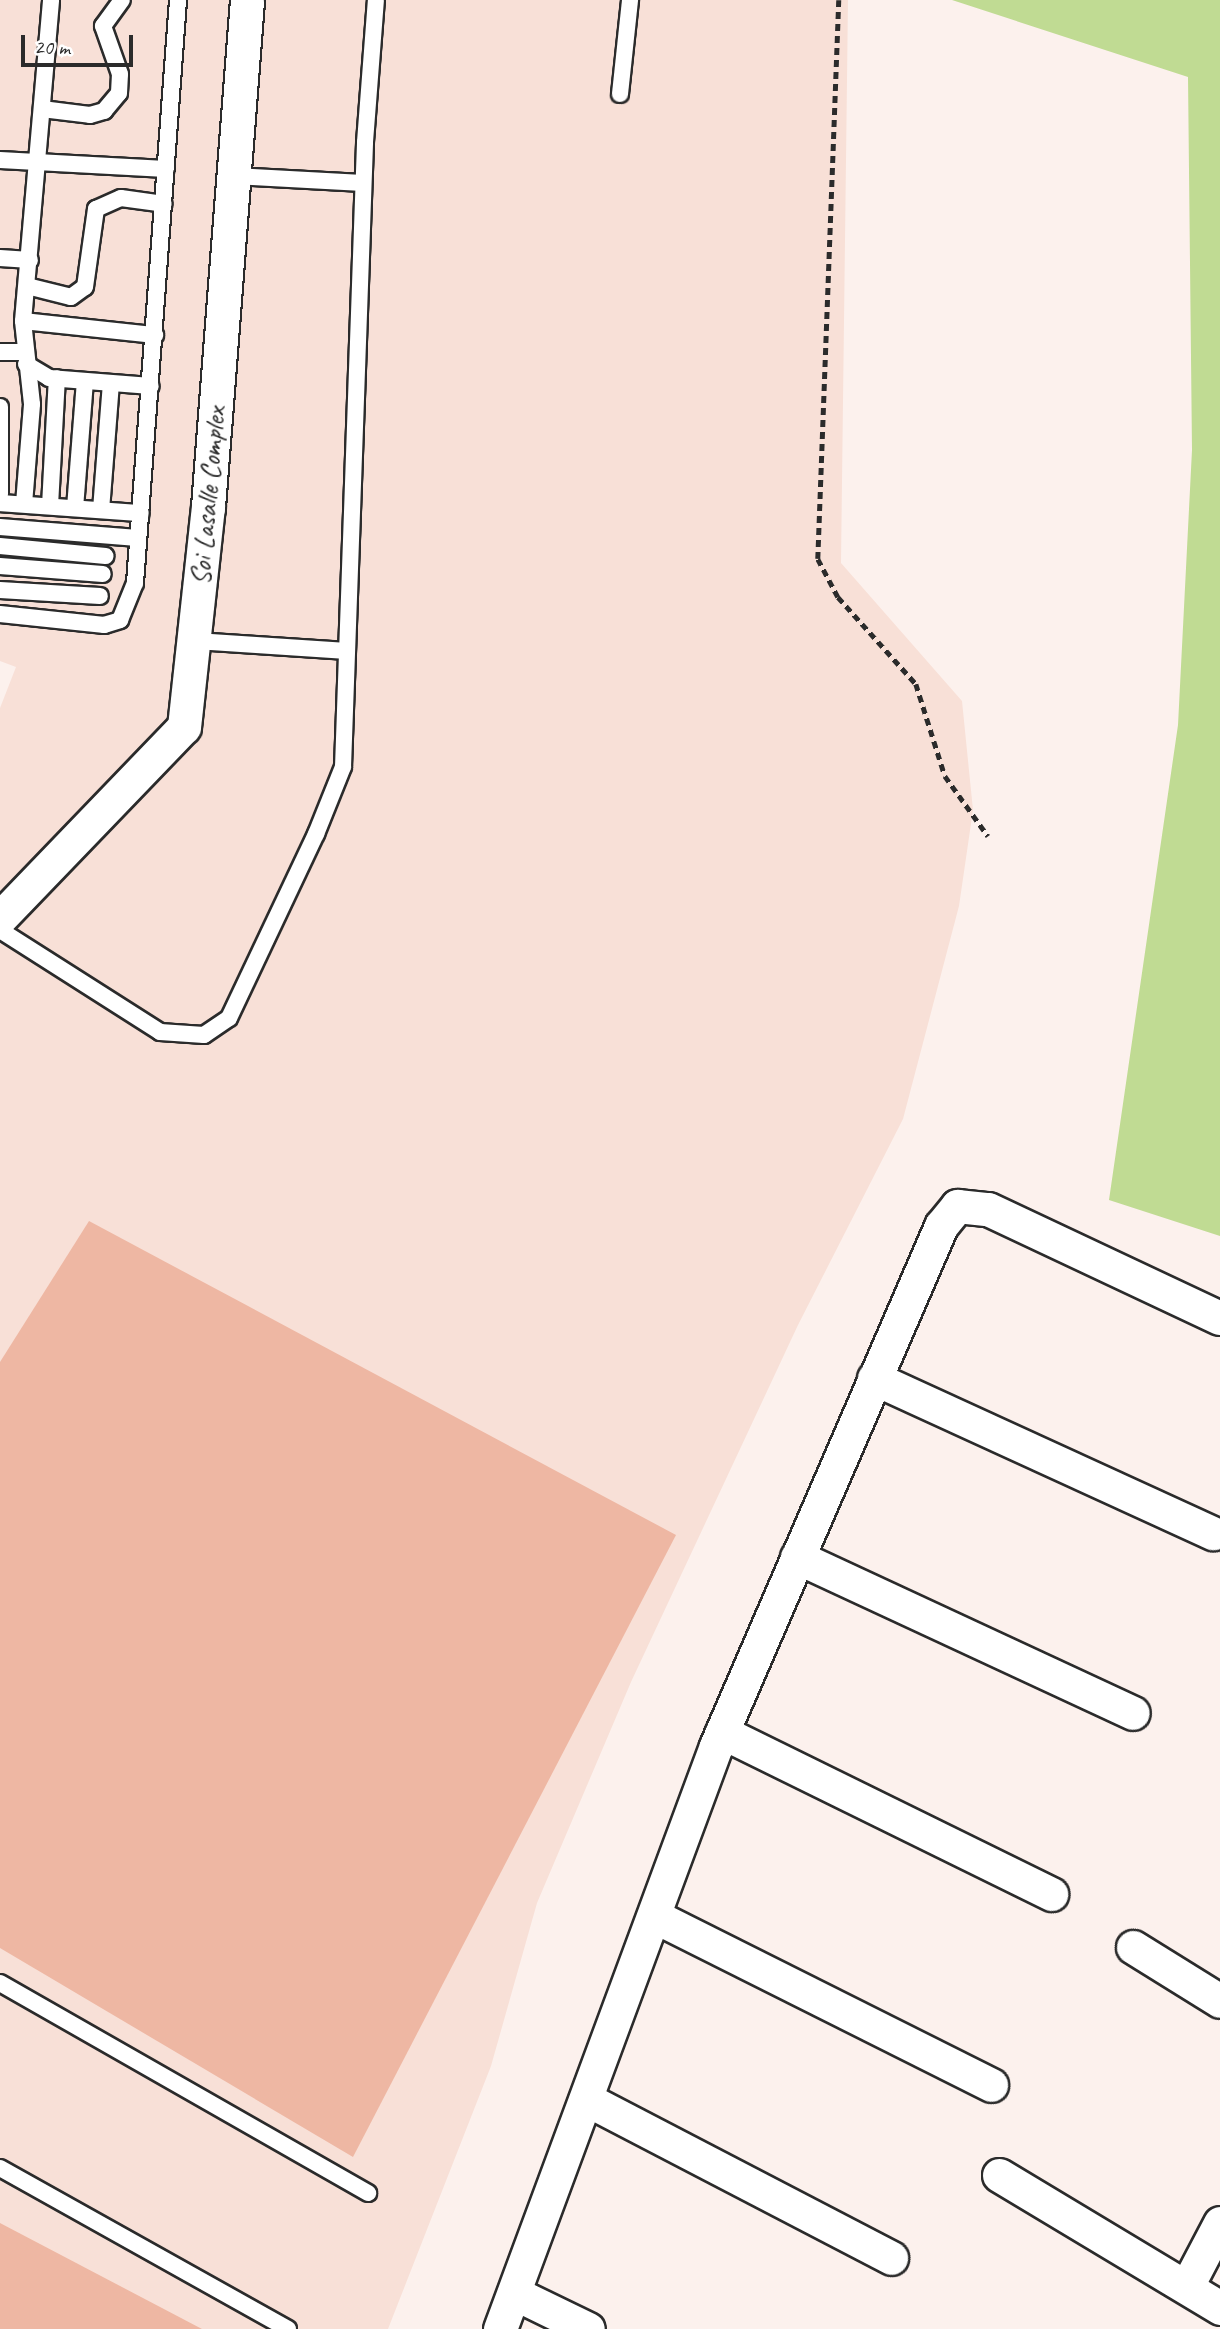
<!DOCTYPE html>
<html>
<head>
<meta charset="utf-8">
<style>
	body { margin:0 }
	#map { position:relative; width:1220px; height:2329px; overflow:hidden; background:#fcf1ed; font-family:Caveat,sans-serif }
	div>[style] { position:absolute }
	.built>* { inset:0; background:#f8e0d7 }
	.green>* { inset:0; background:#c0db93 }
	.building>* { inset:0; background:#eeb7a3 }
	.path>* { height:4.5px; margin-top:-2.25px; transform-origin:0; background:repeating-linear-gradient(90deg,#2b2b2b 0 7px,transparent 0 12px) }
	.roads { filter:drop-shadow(2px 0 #2b2b2b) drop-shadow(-2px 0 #2b2b2b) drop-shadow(0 2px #2b2b2b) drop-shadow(0 -2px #2b2b2b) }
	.service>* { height:16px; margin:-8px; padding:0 8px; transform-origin:8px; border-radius:8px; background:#fff }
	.minor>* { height:33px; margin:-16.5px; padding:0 16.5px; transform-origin:16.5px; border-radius:16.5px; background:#fff }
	span { translate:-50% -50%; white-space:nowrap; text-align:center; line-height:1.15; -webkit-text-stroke:5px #fff; paint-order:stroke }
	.street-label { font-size:28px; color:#2b2b2b }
	.scale { position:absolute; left:21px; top:35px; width:112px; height:32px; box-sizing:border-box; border:4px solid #2b2b2b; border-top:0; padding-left:9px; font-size:21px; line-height:24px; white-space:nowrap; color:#2b2b2b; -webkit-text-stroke:5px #fff; paint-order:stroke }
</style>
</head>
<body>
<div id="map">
	<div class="built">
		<div style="clip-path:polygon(0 0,848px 0,841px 563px,962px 701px,973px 810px,959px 906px,903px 1119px,798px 1325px,631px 1682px,537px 1903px,491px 2066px,388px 2329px,0 2329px,0 708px,16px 667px,0 661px)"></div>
	</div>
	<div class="green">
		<div style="clip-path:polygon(952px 0,1220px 0,1220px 1236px,1109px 1200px,1178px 725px,1192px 450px,1188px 77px)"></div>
	</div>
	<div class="building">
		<div style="clip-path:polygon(89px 1221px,676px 1535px,353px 2157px,0 1948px,0 1362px)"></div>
		<div style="clip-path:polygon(0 2223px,202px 2329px,0 2329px)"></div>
	</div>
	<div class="path">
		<div style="left:839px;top:0;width:559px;rotate:92.15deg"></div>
		<div style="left:818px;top:559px;width:43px;rotate:62.2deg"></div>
		<div style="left:838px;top:597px;width:117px;rotate:48.1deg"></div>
		<div style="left:916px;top:684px;width:96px;rotate:72.5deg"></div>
		<div style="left:945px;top:776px;width:74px;rotate:54.4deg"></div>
	</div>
	<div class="roads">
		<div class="service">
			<div style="left:620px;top:94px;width:95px;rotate:-83.9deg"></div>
			<div style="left:42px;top:109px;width:48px;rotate:7.1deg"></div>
			<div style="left:90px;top:115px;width:15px;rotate:-16deg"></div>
			<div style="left:104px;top:111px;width:23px;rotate:-50deg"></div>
			<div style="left:119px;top:93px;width:19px;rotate:-87deg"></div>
			<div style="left:120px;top:74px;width:51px;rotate:-109.5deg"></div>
			<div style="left:103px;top:26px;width:32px;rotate:-54deg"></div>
			<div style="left:0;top:160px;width:166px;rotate:3.1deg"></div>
			<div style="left:234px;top:176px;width:129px;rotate:3.1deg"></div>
			<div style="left:0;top:258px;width:30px;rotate:4deg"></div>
			<div style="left:27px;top:286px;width:45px;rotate:14deg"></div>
			<div style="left:71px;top:297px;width:17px;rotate:-36deg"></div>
			<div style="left:85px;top:287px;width:79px;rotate:-82deg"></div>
			<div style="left:96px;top:209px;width:27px;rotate:-24deg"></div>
			<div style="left:121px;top:198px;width:43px;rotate:7.9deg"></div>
			<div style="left:23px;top:321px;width:133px;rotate:6.1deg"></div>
			<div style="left:0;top:352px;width:23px"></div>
			<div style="left:26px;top:364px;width:27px;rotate:31deg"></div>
			<div style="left:49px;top:378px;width:102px;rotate:4.5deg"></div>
			<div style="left:0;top:407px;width:87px;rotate:90deg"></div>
			<div style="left:0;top:503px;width:141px;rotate:4.1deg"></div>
			<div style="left:24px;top:504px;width:100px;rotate:-85.4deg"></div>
			<div style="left:32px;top:404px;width:83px;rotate:-96.2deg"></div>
			<div style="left:23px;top:321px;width:322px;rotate:-85deg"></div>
			<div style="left:50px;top:506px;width:128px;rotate:-86.9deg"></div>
			<div style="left:75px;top:508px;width:127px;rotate:-85.5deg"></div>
			<div style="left:101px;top:510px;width:127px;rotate:-85.5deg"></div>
			<div style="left:0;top:527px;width:138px;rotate:4.6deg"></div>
			<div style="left:0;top:546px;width:106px;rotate:5.4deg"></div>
			<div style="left:0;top:566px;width:103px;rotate:4.4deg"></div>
			<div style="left:0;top:590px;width:100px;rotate:3.4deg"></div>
			<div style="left:0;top:614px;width:105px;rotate:6deg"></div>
			<div style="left:104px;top:625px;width:17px;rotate:-17deg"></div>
			<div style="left:120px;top:620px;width:40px;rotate:-68deg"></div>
			<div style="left:135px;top:583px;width:585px;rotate:-85.78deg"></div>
			<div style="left:196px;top:641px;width:151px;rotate:3.8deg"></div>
			<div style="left:0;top:930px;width:190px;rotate:32.5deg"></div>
			<div style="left:160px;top:1032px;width:44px;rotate:3.9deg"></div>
			<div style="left:204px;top:1035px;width:30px;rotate:-34deg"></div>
			<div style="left:229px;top:1018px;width:204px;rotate:-64.7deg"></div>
			<div style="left:316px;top:834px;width:72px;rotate:-68.1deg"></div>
			<div style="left:343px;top:767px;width:625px;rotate:-87.98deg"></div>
			<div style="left:365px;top:142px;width:142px;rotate:-85.6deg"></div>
			<div style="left:0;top:1983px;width:424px;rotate:29.7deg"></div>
			<div style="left:0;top:2168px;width:330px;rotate:29.2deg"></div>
		</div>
		<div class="minor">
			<div style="left:0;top:918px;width:265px;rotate:-46.1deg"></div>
			<div style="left:184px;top:727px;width:221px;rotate:-83.8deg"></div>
			<div style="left:208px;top:507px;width:508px;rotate:-85.6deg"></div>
			<div style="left:874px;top:1378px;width:373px;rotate:24.6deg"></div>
			<div style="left:797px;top:1557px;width:370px;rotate:24.9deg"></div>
			<div style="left:722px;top:1732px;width:367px;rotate:26.2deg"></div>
			<div style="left:654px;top:1916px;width:377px;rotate:26.6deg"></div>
			<div style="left:1133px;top:1947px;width:102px;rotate:31.8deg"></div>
			<div style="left:586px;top:2099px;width:344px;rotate:27.5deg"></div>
			<div style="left:999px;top:2175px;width:258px;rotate:31deg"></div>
			<div style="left:1188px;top:2284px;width:69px;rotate:-62.3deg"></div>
			<div style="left:514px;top:2293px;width:82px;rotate:25.9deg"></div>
			<div style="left:500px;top:2329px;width:622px;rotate:-69.67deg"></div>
			<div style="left:716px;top:1746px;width:567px;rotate:-66.6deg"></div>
			<div style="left:941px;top:1226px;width:26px;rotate:-51deg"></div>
			<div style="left:957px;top:1206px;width:31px;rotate:6deg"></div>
			<div style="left:988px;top:1209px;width:256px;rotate:25.2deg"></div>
		</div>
	</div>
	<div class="street-label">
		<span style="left:208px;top:496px;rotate:-85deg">Soi Lasalle Complex</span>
	</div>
	<div class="scale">20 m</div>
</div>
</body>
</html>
